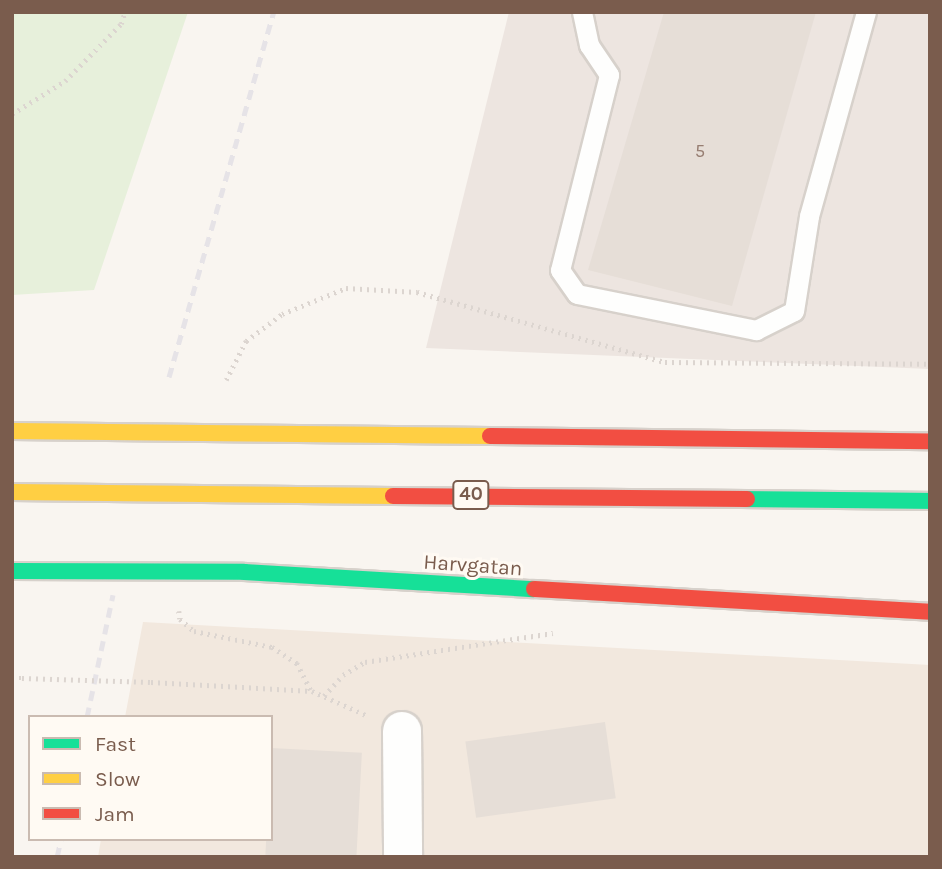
<!DOCTYPE html>
<html>
<head>
<meta charset="utf-8">
<style>
	body { margin:0 }
	#map { position:relative; width:942px; height:869px; overflow:hidden; background:#f9f5f0; font-family:Karla,sans-serif }
	div>[style] { position:absolute }
	.residential>* { inset:0; background:#f2e8de }
	.industrial>* { inset:0; background:#ede5e0 }
	.green>* { inset:0; background:#e7f0db }
	.building>* { inset:0; background:#e6ded7; transform-origin:0 0 }
	.path>* { height:4.5px; margin-top:-2.25px; transform-origin:0; background:repeating-linear-gradient(90deg,#dcd5d0 0 2px,transparent 0 7px) }
	.roads { filter:drop-shadow(2px 0 #d7d1cb) drop-shadow(-2px 0 #d7d1cb) drop-shadow(0 2px #d7d1cb) drop-shadow(0 -2px #d7d1cb) }
	.lane>* { height:19px; margin:-9.5px; padding:0 9.5px; transform-origin:9.5px; border-radius:9.5px; background:#fefefd }
	.street>* { height:38px; margin:-19px; padding:0 19px; transform-origin:19px; border-radius:19px; background:#fefefd }
	.fast>* { height:16px; margin:-8px; padding:0 8px; transform-origin:8px; border-radius:8px; background:#16e098 }
	.slow>* { height:16px; margin:-8px; padding:0 8px; transform-origin:8px; border-radius:8px; background:#ffcf43 }
	.jam>* { height:16px; margin:-8px; padding:0 8px; transform-origin:8px; border-radius:8px; background:#f24e42 }
	.rail>* { height:5px; margin-top:-2.5px; transform-origin:0; background:repeating-linear-gradient(90deg,#e6e3e7 0 10px,transparent 0 17px) }
	.path-bridge>* { height:4.5px; margin-top:-2.25px; transform-origin:0; background:repeating-linear-gradient(90deg,#dcd5d0 0 2px,transparent 0 7px) }
	span { translate:-50% -50%; white-space:nowrap; text-align:center; line-height:1.15; -webkit-text-stroke:6px #fffaf3; paint-order:stroke }
	.number-label { font-size:18px; color:#977e72 }
	.number-label span { -webkit-text-stroke-width:0 }
	.shield-label span { padding:2px 5px; background:#fffaf3; border:2px solid; border-radius:5px; -webkit-text-stroke-width:0 }
	.shield-label { font-size:19px; color:#7a5c4d; font-weight:700 }
	.street-label { font-size:21px; color:#7a5c4d }
	.frame { position:absolute; inset:0; border:14px solid #7a5c4d; pointer-events:none }
	.legend { position:absolute; left:28px; top:715px; width:245px; height:126px; box-sizing:border-box; background:#fffaf3; border:2px solid #cabbb1; margin:0; padding:9px 12px; list-style:none; font-size:21px; color:#7a5c4d }
	.legend li { display:flex; align-items:center; gap:14px; height:35px }
	.legend b { width:35px; border:2px solid #cabbb1 }
</style>
</head>
<body>
<div id="map">
	<div class="residential">
		<div style="clip-path:polygon(143px 622px,930px 665px,930px 857px,98px 857px,101px 839px,271px 839px,271px 717px,125px 717px)"></div>
	</div>
	<div class="industrial">
		<div style="clip-path:polygon(509px 12px,930px 12px,930px 369px,426px 348px)"></div>
	</div>
	<div class="green">
		<div style="clip-path:polygon(12px 12px,188px 12px,94px 290px,12px 295px)"></div>
	</div>
	<div class="building">
		<div style="clip-path:polygon(664px 12px,816px 12px,732px 306px,588px 270px)"></div>
		<div style="left:605px;top:722px;width:77px;height:141px;rotate:82deg"></div>
		<div style="left:271px;top:748px;width:91px;height:107px;rotate:3deg"></div>
	</div>
	<div class="path">
		<div style="left:12px;top:114px;width:62px;rotate:-31.9deg"></div>
		<div style="left:65px;top:81px;width:80px;rotate:-45.5deg"></div>
		<div style="left:121px;top:24px;width:13px;rotate:-72deg"></div>
		<div style="left:226px;top:380px;width:44px;rotate:-62.9deg"></div>
		<div style="left:246px;top:341px;width:45px;rotate:-36.9deg"></div>
		<div style="left:282px;top:314px;width:69px;rotate:-22.1deg"></div>
		<div style="left:346px;top:288px;width:71px;rotate:3.2deg"></div>
		<div style="left:417px;top:292px;width:258px;rotate:15.8deg"></div>
		<div style="left:665px;top:362px;width:265px;rotate:0.4deg"></div>
		<div style="left:179px;top:611px;width:8px;rotate:83deg"></div>
		<div style="left:180px;top:619px;width:18px;rotate:41deg"></div>
		<div style="left:194px;top:631px;width:80px;rotate:11.6deg"></div>
		<div style="left:272px;top:647px;width:30px;rotate:33deg"></div>
		<div style="left:297px;top:663px;width:30px;rotate:63deg"></div>
		<div style="left:12px;top:678px;width:10px"></div>
		<div style="left:151px;top:682px;width:161px;rotate:3.2deg"></div>
		<div style="left:312px;top:691px;width:59px;rotate:24deg"></div>
		<div style="left:324px;top:696px;width:28px;rotate:-48deg"></div>
		<div style="left:343px;top:675px;width:26px;rotate:-31deg"></div>
		<div style="left:365px;top:662px;width:190px;rotate:-8.8deg"></div>
	</div>
	<div class="roads">
		<div class="lane">
			<div style="left:582px;top:12px;width:34px;rotate:78deg"></div>
			<div style="left:589px;top:45px;width:36px;rotate:56deg"></div>
			<div style="left:609px;top:75px;width:201px;rotate:104.1deg"></div>
			<div style="left:560px;top:270px;width:29px;rotate:55deg"></div>
			<div style="left:577px;top:294px;width:183px;rotate:11.4deg"></div>
			<div style="left:756px;top:330px;width:42px;rotate:-26.6deg"></div>
			<div style="left:794px;top:311px;width:96px;rotate:-81deg"></div>
			<div style="left:809px;top:216px;width:212px;rotate:-74.4deg"></div>
		</div>
		<div class="street">
			<div style="left:402px;top:731px;width:126px;rotate:89.5deg"></div>
		</div>
		<div class="fast">
			<div style="left:747px;top:499px;width:183px;rotate:0.6deg"></div>
			<div style="left:12px;top:571px;width:232px;rotate:0.2deg"></div>
			<div style="left:244px;top:572px;width:290px;rotate:3.4deg"></div>
		</div>
		<div class="slow">
			<div style="left:12px;top:431px;width:478px;rotate:0.6deg"></div>
			<div style="left:12px;top:492px;width:381px;rotate:0.6deg"></div>
		</div>
		<div class="jam">
			<div style="left:490px;top:436px;width:440px;rotate:0.7deg"></div>
			<div style="left:393px;top:496px;width:354px;rotate:0.5deg"></div>
			<div style="left:534px;top:589px;width:397px;rotate:3.3deg"></div>
		</div>
	</div>
	<div class="rail">
		<div style="left:169px;top:377px;width:380px;rotate:-74deg"></div>
		<div style="left:87px;top:717px;width:125px;rotate:-78deg"></div>
		<div style="left:57px;top:857px;width:18px;rotate:-77deg"></div>
	</div>
	<div class="path-bridge">
		<div style="left:22px;top:678px;width:129px;rotate:1.8deg"></div>
	</div>
	<div class="number-label">
		<span style="left:700px;top:151px">5</span>
	</div>
	<div class="shield-label">
		<span style="left:471px;top:495px">40</span>
	</div>
	<div class="street-label">
		<span style="left:473px;top:565px;rotate:4deg">Harvgatan</span>
	</div>
	<div class="frame"></div>
	<ul class="legend">
	<li><b style="height:9px;background:#16e098"></b>Fast</li>
	<li><b style="height:9px;background:#ffcf43"></b>Slow</li>
	<li><b style="height:9px;background:#f24e42"></b>Jam</li>
	</ul>
</div>
</body>
</html>
